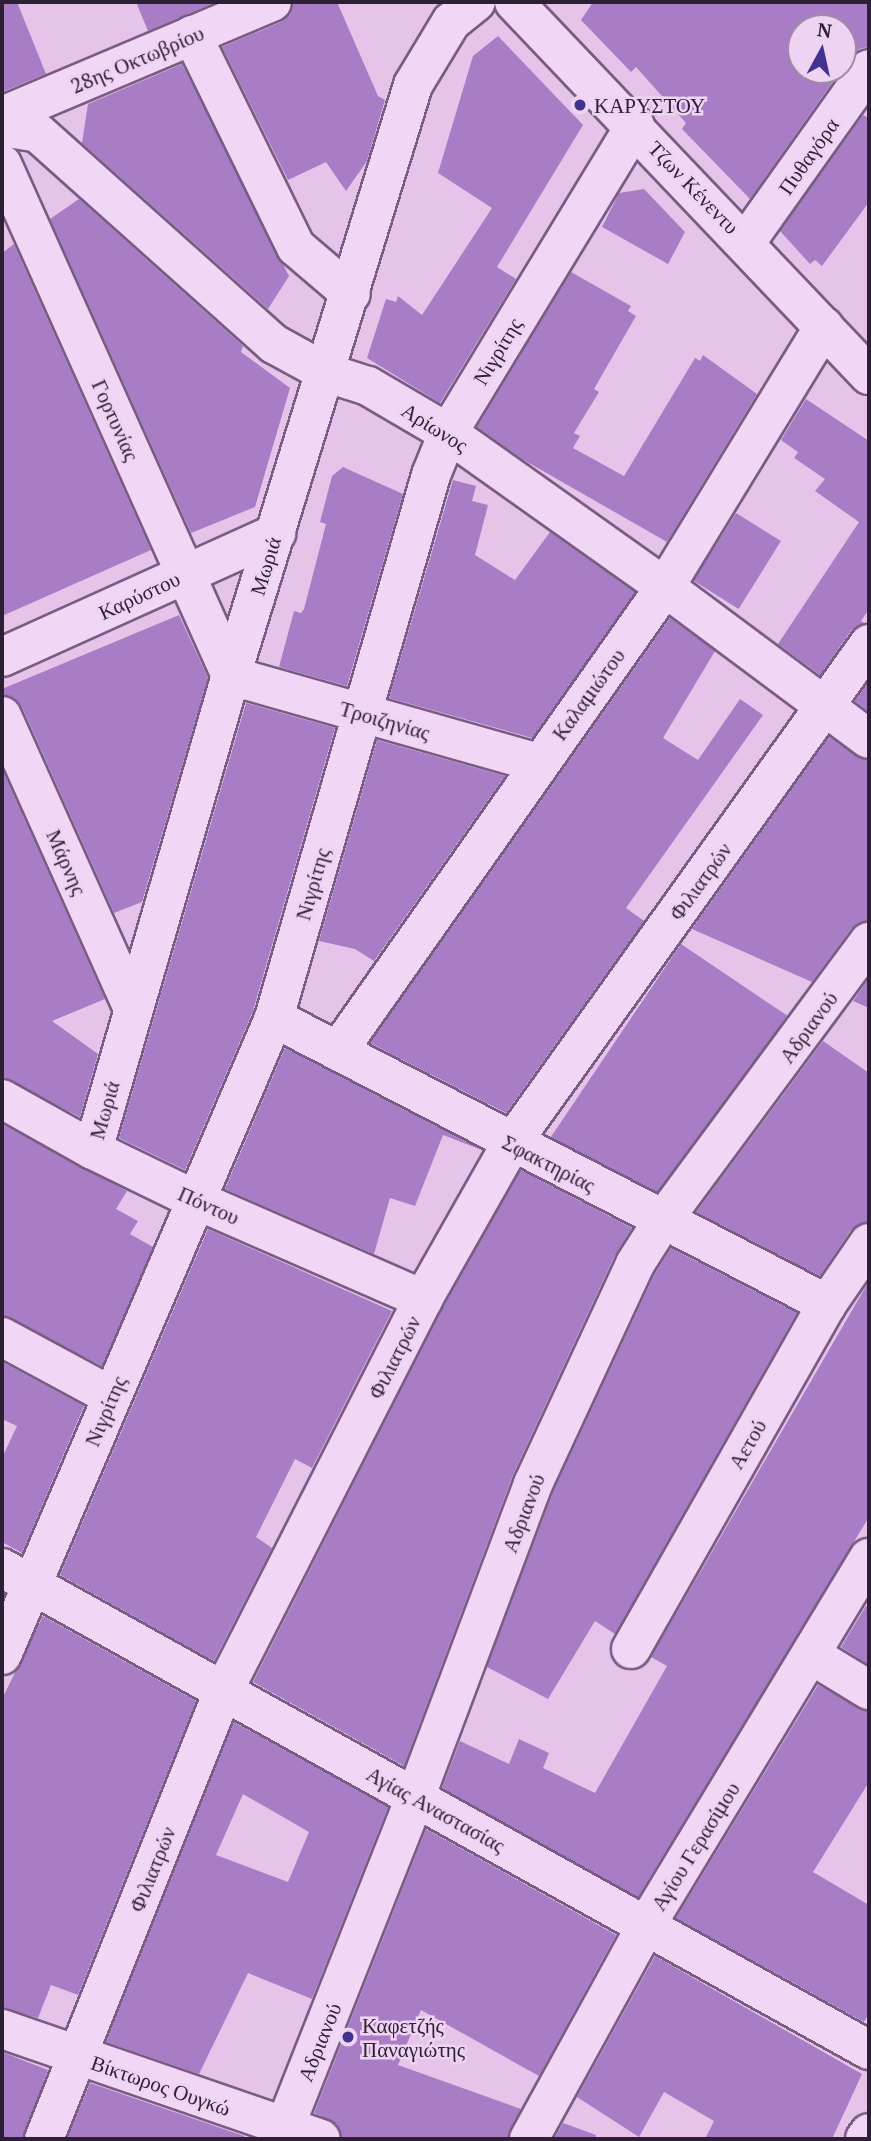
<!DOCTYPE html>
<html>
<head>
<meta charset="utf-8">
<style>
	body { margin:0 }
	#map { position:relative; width:871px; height:2141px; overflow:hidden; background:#e6c4ea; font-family:"PT Serif",serif }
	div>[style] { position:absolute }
	.building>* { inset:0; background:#a87dc5; transform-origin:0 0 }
	.roads { filter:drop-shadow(2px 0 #785c83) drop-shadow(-2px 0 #785c83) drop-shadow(0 2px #785c83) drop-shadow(0 -2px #785c83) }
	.minor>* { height:38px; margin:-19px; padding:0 19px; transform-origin:19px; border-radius:19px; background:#f2d6f6 }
	.dots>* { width:19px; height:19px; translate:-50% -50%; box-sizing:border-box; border:4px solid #efd3f2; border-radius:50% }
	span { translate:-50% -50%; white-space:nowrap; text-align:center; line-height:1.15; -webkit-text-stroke:5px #efd3f2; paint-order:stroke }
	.street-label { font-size:21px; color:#2d1f34 }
	.poi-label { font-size:21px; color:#2d1f34 }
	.left { translate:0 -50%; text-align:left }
	.frame { position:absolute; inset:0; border:4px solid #2d1f34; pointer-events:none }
	.north { position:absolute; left:787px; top:14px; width:70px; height:70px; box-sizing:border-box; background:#efd3f2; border:2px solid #a18ba6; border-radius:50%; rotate:8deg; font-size:19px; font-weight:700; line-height:28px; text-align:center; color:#2d1f34 }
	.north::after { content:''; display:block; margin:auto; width:24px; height:32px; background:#42318d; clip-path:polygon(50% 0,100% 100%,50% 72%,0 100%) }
</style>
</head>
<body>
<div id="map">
	<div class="building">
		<div style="clip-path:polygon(2px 2px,17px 2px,46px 74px,2px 92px)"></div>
		<div style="clip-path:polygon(136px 2px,216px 2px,148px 31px)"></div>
		<div style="clip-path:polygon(293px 2px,337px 2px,378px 96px,385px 100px,367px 161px,346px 191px,326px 162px,288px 180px,222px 47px,281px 22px,290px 15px)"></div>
		<div style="clip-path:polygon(593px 2px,869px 2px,869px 47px,859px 49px,843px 68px,843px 28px,801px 28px,801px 70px,841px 70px,750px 199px,682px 129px,686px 123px,636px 67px,631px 72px,581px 20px)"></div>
		<div style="clip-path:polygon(498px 36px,583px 125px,497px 267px,516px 279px,440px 403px,367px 358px,386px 299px,396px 302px,398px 296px,422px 315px,492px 208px,438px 173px,473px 56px)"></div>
		<div style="clip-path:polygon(182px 64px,289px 276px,268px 309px,82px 143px,88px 104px)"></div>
		<div style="clip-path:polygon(863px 115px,869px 118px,869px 202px,822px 266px,815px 260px,810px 264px,780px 231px)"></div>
		<div style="clip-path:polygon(644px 189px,685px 232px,668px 264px,602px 227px,619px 193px)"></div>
		<div style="clip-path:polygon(79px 199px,243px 346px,241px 352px,290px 388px,255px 507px,191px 533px,50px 219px)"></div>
		<div style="clip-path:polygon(14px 244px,151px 550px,2px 616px,2px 253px)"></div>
		<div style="clip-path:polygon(571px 272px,631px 306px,628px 311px,636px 316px,594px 389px,599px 392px,574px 433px,580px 436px,573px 448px,624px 476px,695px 358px,700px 361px,703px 355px,757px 394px,667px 542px,522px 459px,477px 427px)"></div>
		<div style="clip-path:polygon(806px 399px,869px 441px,869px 609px,861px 621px,864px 623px,851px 631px,820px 675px,778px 644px,859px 522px,815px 491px,825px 479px,794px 458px,798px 452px,781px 440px)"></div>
		<div style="clip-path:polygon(343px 467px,403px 494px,347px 686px,279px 667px,294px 611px,301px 613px,304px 609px,326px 524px,320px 522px,332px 476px)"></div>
		<div style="clip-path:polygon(453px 480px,476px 486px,472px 501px,488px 505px,475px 555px,515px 580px,550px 532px,635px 592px,532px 738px,389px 698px)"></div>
		<div style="left:736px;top:513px;width:53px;height:80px;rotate:32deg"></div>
		<div style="clip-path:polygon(179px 615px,208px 678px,142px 902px,114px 913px,22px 707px,14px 698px,2px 695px,2px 689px)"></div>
		<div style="clip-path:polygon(670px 618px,715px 651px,663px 738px,698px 760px,740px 699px,763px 715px,626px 908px,644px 921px,506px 1113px,370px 1043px)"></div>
		<div style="clip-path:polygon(869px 681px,869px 712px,855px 701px)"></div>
		<div style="clip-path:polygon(246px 703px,335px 728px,253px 1011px,185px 1170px,119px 1138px)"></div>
		<div style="clip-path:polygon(829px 737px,869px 760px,869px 921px,851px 929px,812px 982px,692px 929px)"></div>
		<div style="clip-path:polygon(377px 740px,505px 776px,374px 961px,355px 949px,319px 941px)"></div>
		<div style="clip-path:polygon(2px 769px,105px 999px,52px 1021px,98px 1054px,80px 1117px,2px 1077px)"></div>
		<div style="left:681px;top:944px;width:128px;height:234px;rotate:34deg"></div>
		<div style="clip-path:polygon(869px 978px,869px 1008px,853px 1001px)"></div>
		<div style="clip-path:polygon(823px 1041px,869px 1073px,869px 1221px,851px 1230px,820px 1276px,696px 1212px)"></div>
		<div style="clip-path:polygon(285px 1048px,482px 1150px,443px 1135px,415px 1206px,390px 1198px,374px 1254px,225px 1189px)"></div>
		<div style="clip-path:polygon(2px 1124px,127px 1191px,116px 1209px,138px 1221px,130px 1234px,153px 1247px,102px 1366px,2px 1315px)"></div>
		<div style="clip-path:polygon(521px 1170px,632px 1228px,615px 1255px,513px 1475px,404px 1766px,253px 1682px,442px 1309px)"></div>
		<div style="clip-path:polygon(208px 1229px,392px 1311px,312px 1468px,295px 1459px,256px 1537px,272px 1548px,214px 1661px,60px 1575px)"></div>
		<div style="clip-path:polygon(671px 1248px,797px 1313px,615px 1634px,595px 1621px,548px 1699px,487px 1667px,553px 1492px,654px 1275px)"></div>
		<div style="clip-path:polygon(869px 1281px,869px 1517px,638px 1897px,442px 1788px,460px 1741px,509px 1764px,519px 1739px,549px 1753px,543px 1768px,595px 1793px,667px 1666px,651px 1657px)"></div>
		<div style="clip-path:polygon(2px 1362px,84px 1406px,22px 1553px,2px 1542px,2px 1458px,17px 1426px,2px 1419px)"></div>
		<div style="clip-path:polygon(866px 1606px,869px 1608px,869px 1665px,841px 1647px)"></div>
		<div style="clip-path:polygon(43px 1616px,196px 1701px,78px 1995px,51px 1985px,38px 2018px,2px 2008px,2px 1699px)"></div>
		<div style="clip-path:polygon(818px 1685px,869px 1712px,869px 1782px,813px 1872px,869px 1905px,869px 2013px,864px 2022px,676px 1918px)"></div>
		<div style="clip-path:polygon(evenodd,234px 1722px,388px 1807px,312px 1999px,248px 1973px,199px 2074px,106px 2042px,234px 1722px,243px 1794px,309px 1832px,288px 1882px,216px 1855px,243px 1794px)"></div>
		<div style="clip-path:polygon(426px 1829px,616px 1935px,539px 2076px,421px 2010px,398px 2065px,521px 2109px,507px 2139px,342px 2139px,337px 2124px,314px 2113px)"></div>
		<div style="clip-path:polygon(655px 1956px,862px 2074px,832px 2139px,705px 2139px,714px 2121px,664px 2092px,639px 2137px,577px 2097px)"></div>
		<div style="clip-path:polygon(2px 2052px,48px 2070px,23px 2139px,2px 2139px)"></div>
		<div style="clip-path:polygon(90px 2083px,244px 2136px,244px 2139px,67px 2139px)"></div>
		<div style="clip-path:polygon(563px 2123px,596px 2135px,595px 2139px,554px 2139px)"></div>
	</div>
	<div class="roads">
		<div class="minor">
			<div style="left:514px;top:2px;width:515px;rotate:46.42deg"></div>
			<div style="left:192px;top:35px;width:236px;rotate:63.9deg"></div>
			<div style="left:296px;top:247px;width:72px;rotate:40.5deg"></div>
			<div style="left:2px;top:116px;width:293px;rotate:-22.9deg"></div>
			<div style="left:2px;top:127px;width:36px;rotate:9deg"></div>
			<div style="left:38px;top:133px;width:317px;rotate:41.8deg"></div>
			<div style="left:274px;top:344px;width:60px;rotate:28.7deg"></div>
			<div style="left:327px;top:373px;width:43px;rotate:17.6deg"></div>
			<div style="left:368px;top:386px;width:93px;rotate:30.4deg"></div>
			<div style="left:448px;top:433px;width:266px;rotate:35.4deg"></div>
			<div style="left:665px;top:587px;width:254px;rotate:36.7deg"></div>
			<div style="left:2px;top:164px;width:561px;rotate:65.9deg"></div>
			<div style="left:231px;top:676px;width:320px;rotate:15.8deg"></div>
			<div style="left:746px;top:242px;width:212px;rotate:-54.6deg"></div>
			<div style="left:2px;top:657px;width:301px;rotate:-24.3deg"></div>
			<div style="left:2px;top:716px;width:321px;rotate:65.9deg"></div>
			<div style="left:274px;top:1018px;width:623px;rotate:27.35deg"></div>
			<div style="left:338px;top:1051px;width:568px;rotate:-54.83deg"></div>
			<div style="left:665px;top:587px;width:305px;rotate:-58.6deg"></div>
			<div style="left:2px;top:1099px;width:104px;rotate:29.3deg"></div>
			<div style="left:93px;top:1150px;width:114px;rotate:25.9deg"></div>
			<div style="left:196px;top:1200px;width:248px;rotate:23.6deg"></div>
			<div style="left:93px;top:1150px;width:494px;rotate:-73.8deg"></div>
			<div style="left:231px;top:676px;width:618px;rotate:-72.88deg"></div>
			<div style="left:413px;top:85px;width:74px;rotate:-58.9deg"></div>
			<div style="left:451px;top:22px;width:32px;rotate:-39deg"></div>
			<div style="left:2px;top:1337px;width:124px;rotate:28.4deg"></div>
			<div style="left:2px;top:1568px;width:992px;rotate:29.07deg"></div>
			<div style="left:631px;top:1649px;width:397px;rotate:-60.4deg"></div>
			<div style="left:827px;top:1304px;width:74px;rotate:-55.5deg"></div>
			<div style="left:2px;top:1655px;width:693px;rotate:-66.88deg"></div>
			<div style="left:274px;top:1018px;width:565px;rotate:-73.87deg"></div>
			<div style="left:431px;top:475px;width:45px;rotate:-68deg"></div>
			<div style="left:448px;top:433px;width:360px;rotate:-58.7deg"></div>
			<div style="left:813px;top:1656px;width:66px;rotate:31.3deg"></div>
			<div style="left:2px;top:2029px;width:337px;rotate:19deg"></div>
			<div style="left:44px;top:2139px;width:482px;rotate:-68.2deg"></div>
			<div style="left:223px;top:1692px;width:441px;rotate:-63deg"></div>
			<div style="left:423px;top:1299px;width:178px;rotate:-60.4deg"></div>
			<div style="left:511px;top:1144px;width:615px;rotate:-54.4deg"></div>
			<div style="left:280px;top:2139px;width:367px;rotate:-68.4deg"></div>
			<div style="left:415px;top:1798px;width:335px;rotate:-69.4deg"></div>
			<div style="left:533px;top:1484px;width:242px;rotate:-65.1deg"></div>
			<div style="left:635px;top:1264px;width:52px;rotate:-57.5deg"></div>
			<div style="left:663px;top:1220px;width:346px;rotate:-53.5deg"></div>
			<div style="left:529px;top:2139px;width:245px;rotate:-61.2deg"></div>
			<div style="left:647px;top:1924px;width:428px;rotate:-58.8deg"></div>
			<div style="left:865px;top:2139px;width:7px;rotate:-56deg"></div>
		</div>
	</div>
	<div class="dots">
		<div style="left:580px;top:105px;background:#42318d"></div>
		<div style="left:348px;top:2037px;background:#42318d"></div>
	</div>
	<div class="street-label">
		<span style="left:137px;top:59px;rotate:-23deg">28ης Οκτωβρίου</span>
		<span style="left:808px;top:156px;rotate:-55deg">Πυθαγόρα</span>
		<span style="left:694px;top:187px;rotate:46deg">Τζων Κένεντυ</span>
		<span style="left:497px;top:351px;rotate:-59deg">Νιγρίτης</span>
		<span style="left:116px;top:420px;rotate:66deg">Γορτυνίας</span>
		<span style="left:435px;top:427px;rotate:32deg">Αρίωνος</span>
		<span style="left:265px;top:566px;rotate:-73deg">Μωριά</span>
		<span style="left:139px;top:595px;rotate:-25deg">Καρύστου</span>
		<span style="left:588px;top:694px;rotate:-54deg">Καλαμιώτου</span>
		<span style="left:385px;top:720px;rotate:16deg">Τροιζηνίας</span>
		<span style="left:67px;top:862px;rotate:66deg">Μάρνης</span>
		<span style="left:700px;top:881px;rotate:-54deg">Φιλιατρών</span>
		<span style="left:312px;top:884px;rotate:-74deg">Νιγρίτης</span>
		<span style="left:808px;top:1027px;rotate:-54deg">Αδριανού</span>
		<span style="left:104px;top:1110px;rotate:-74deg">Μωριά</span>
		<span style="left:549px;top:1163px;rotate:27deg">Σφακτηρίας</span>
		<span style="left:209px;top:1205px;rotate:24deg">Πόντου</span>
		<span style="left:394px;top:1357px;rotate:-63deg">Φιλιατρών</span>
		<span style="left:105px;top:1411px;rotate:-67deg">Νιγρίτης</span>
		<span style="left:747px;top:1444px;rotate:-60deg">Αετού</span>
		<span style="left:523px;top:1513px;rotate:-69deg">Αδριανού</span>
		<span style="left:436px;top:1809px;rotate:29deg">Αγίας Αναστασίας</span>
		<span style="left:695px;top:1846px;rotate:-58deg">Αγίου Γερασίμου</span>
		<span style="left:152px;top:1869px;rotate:-68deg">Φιλιατρών</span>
		<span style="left:319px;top:2042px;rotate:-68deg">Αδριανού</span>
		<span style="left:161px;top:2085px;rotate:19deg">Βίκτωρος Ουγκώ</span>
	</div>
	<div class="poi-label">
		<span class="left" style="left:594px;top:105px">ΚΑΡΥΣΤΟΥ</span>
		<span class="left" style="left:362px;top:2037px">Καφετζής<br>Παναγιώτης</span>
	</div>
	<div class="frame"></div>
	<div class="north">N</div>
</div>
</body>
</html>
